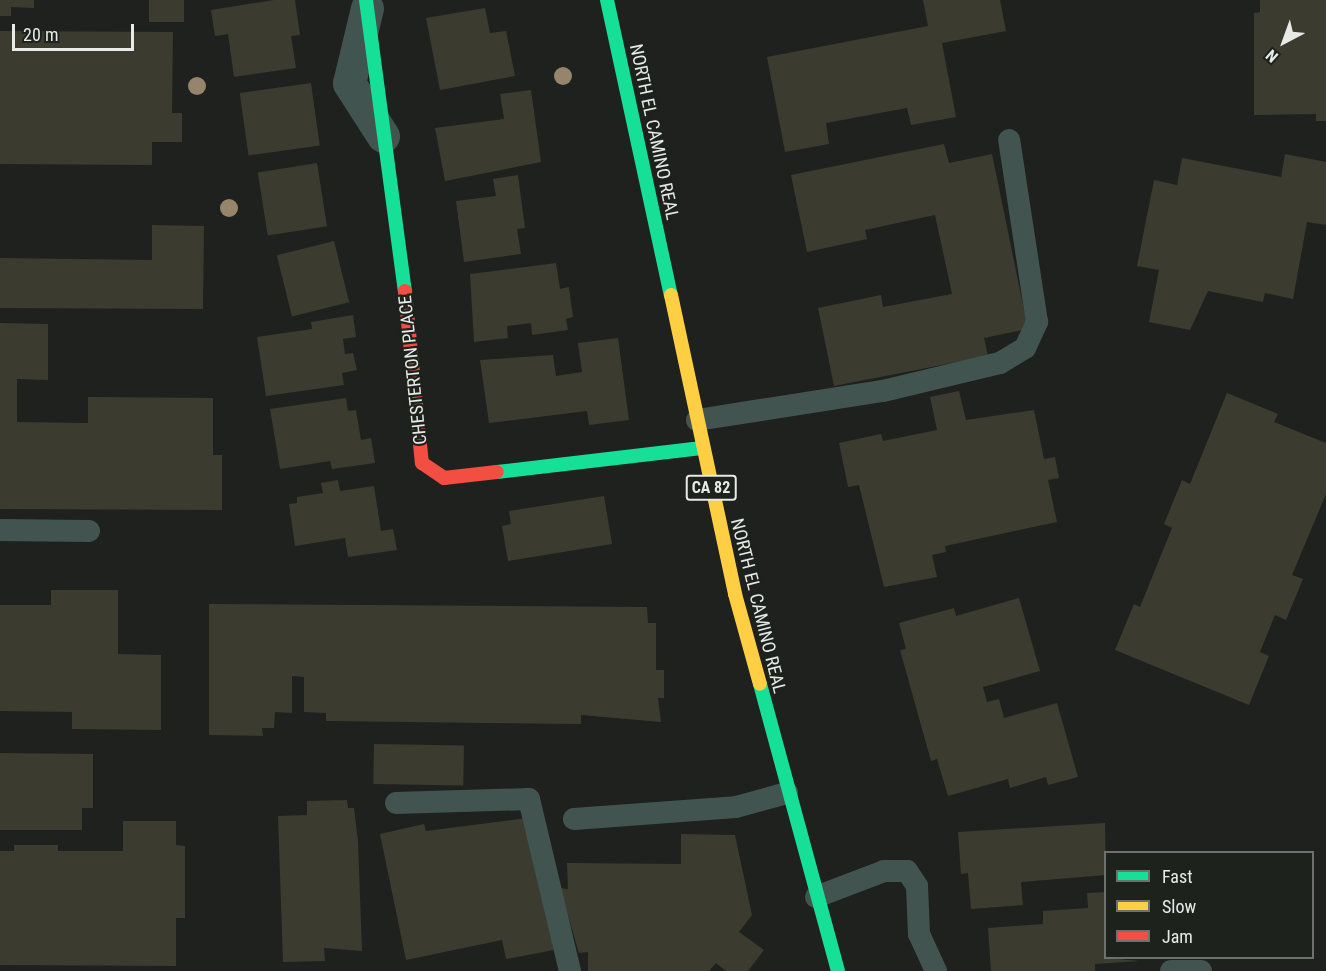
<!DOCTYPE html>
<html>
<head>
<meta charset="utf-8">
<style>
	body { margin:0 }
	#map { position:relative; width:1326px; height:971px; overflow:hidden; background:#1e211e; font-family:"Roboto Condensed",sans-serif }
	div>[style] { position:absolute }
	.building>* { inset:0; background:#3b3c2f; transform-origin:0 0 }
	.lane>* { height:22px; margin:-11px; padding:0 11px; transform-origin:11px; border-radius:11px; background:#42544f }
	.street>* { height:33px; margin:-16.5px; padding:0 16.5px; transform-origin:16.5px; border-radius:16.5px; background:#42544f }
	.fast>* { height:14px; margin:-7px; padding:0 7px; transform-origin:7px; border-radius:7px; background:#16e098 }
	.slow>* { height:14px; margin:-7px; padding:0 7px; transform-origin:7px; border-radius:7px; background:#ffcf43 }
	.jam>* { height:14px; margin:-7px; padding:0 7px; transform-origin:7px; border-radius:7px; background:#f24e42 }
	.trees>* { width:18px; height:18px; margin:-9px; border-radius:50%; background:#96856a }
	span { translate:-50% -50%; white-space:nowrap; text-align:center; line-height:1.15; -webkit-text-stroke:4.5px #1d221d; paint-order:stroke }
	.shield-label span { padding:2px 4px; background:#1d221d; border:2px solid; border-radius:4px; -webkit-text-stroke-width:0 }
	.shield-label { font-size:16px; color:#e7eae7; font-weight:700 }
	.street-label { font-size:18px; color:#e7eae7 }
	.legend { position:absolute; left:1104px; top:851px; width:210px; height:108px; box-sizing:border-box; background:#1d221d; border:2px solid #6e726e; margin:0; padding:8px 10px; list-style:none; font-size:18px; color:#e7eae7 }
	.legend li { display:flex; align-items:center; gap:12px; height:30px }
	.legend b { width:30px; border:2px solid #6e726e }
	.north { position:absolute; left:1254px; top:12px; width:60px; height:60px; -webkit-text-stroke:4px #1d221d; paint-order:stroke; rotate:221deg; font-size:16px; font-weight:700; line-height:24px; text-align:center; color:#e7eae7 }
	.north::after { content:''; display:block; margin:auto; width:21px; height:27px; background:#e7eae7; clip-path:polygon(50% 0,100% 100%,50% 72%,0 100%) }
	.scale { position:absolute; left:12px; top:24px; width:122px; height:27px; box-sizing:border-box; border:3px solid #e7eae7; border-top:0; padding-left:8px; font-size:18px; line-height:21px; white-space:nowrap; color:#e7eae7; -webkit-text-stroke:4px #1d221d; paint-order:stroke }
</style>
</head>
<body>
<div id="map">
	<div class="building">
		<div style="clip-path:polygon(0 0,34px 0,34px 8px,11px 7px,11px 16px,0 16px)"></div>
		<div style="left:149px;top:0;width:35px;height:22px"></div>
		<div style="clip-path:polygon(274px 0,295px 0,300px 35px,291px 36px,296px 68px,234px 77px,228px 34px,215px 36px,211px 10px)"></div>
		<div style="clip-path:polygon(923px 0,1000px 0,1006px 31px,942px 43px,956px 117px,911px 125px,907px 108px,826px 123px,829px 144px,785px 152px,767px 57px,928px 26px)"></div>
		<div style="clip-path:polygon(1260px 0,1326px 0,1326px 121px,1316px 121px,1316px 114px,1254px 115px,1254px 13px,1260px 12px)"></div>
		<div style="clip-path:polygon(485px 8px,490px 33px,506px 31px,515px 76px,440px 90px,426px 18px)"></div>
		<div style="clip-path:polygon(0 31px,173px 32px,172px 113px,182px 113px,182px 142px,152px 142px,152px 165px,0 164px)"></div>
		<div style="left:311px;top:83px;width:63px;height:72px;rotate:82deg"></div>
		<div style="clip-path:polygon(531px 90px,541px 162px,445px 181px,435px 128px,504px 119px,500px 94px)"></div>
		<div style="clip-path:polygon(944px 144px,949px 163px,992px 154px,1028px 329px,984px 338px,988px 356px,834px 386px,818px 308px,881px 295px,883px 307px,952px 294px,935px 215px,865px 230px,867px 239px,807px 252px,791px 175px)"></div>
		<div style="clip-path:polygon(1285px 154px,1326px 162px,1326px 225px,1307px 222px,1293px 299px,1265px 293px,1263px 302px,1208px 291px,1190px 330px,1149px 322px,1159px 270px,1137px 266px,1154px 180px,1177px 185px,1182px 158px,1281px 177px)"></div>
		<div style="left:317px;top:163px;width:64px;height:60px;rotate:81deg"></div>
		<div style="clip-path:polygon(518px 175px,525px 228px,517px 229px,521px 254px,464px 262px,456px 201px,496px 196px,493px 179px)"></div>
		<div style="clip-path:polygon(152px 225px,204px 226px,203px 309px,0 308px,0 258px,152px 260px)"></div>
		<div style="left:334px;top:241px;width:63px;height:59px;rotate:76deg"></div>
		<div style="clip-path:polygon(556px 263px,560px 289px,569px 287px,573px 317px,566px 319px,568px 330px,532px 335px,531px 323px,507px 326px,508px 338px,474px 342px,470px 274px)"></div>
		<div style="clip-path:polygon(353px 315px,356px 337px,343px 339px,345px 354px,353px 353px,357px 370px,342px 373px,344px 385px,266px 396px,257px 337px,312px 329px,311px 322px)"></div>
		<div style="clip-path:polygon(0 323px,48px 324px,48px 380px,17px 379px,17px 422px,88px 423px,88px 397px,213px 398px,213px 455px,222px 455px,222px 510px,0 509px)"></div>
		<div style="clip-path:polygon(618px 338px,629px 420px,589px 425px,587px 411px,489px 423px,480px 360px,553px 355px,556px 376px,582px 372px,578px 343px)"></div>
		<div style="clip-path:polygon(959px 391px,966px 420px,1034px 410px,1044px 459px,1055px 457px,1059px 478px,1048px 480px,1057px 522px,945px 546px,946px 552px,932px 555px,937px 577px,884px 587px,859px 485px,848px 487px,839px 443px,881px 434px,883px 441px,937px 430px,930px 397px)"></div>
		<div style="clip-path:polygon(1227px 393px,1278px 414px,1274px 422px,1326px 443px,1326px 494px,1292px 575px,1303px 579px,1286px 620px,1275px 615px,1260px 652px,1269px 656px,1249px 705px,1115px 650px,1134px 604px,1140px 607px,1172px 528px,1164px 524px,1182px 480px,1190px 484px)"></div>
		<div style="clip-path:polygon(346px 398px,348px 411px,356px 410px,361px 440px,371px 438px,375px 463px,332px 469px,330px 461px,280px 469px,270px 409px)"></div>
		<div style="clip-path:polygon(338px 480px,340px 491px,374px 486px,381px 531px,393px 529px,397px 550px,348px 557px,345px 538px,295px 546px,289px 504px,297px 503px,297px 497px,323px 493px,321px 483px)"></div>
		<div style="clip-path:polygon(604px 496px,612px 544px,508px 561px,502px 526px,511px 524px,509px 511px)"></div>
		<div style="clip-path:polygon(51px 590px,118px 590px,118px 654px,161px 655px,161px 730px,72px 729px,72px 712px,0 711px,0 605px,51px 605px)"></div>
		<div style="clip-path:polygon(1019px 598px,1040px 671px,983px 687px,987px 702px,999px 699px,1004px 718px,1057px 703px,1078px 777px,1048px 785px,1046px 777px,1010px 788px,1008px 779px,948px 796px,937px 759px,931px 761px,900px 650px,906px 649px,899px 623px,954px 608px,956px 616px)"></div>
		<div style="clip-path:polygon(209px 604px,647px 607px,648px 623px,656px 623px,656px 670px,664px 670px,664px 698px,658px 698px,661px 722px,581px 715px,581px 724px,326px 721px,326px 713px,304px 712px,304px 677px,292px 676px,292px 713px,275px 712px,274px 728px,262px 728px,263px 736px,209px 735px)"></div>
		<div style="left:374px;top:744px;width:90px;height:40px;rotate:1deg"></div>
		<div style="clip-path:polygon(0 753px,93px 754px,93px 808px,82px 808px,82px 830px,0 830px)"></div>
		<div style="clip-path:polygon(347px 800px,348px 808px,354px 808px,358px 841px,362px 951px,324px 948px,325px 961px,283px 962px,278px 816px,307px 815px,307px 801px)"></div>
		<div style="clip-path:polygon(527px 818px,554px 950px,506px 959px,502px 940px,406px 960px,380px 834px,424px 824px,426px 831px)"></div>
		<div style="clip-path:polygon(123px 821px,176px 821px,176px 845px,185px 846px,185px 918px,176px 918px,176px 966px,0 965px,0 851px,14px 851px,14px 845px,58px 845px,58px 851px,123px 851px)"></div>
		<div style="clip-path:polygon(1105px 823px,1106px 875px,1021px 882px,1023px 905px,971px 909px,968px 873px,961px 874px,958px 832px)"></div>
		<div style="clip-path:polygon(681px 834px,735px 835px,752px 915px,739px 932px,764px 950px,748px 971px,726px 971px,716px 963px,709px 971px,588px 971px,588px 952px,579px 953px,560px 888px,568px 889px,567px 863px,681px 864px)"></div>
		<div style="clip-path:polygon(1106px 892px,1106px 958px,1140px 961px,1095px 964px,1095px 971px,991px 971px,988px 928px,1043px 924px,1043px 911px,1088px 908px,1087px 893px)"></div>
	</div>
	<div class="lane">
		<div style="left:697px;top:420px;width:188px;rotate:-8.9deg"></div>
		<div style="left:883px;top:391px;width:120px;rotate:-13.5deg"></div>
		<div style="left:1000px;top:363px;width:29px;rotate:-31deg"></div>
		<div style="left:1025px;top:348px;width:29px;rotate:-65deg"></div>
		<div style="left:1037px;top:322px;width:184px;rotate:-98.7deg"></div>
		<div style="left:0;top:530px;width:89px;rotate:0.6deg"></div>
		<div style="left:396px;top:803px;width:133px;rotate:-1.7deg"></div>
		<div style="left:529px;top:799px;width:177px;rotate:76.6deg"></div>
		<div style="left:574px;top:819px;width:162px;rotate:-4.2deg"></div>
		<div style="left:736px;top:807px;width:53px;rotate:-15.4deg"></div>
		<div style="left:816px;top:897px;width:73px;rotate:-20.9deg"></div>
		<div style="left:884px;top:871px;width:23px"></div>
		<div style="left:907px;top:871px;width:18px;rotate:56deg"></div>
		<div style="left:917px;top:886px;width:48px;rotate:87.6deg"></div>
		<div style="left:919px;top:934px;width:41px;rotate:65.3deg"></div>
		<div style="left:1171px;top:971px;width:30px"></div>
	</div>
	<div class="street">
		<div style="left:367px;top:8px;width:77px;rotate:103.5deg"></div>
		<div style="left:349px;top:83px;width:63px;rotate:57.3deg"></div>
	</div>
	<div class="fast">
		<div style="left:366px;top:0;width:294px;rotate:82.4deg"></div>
		<div style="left:607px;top:0;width:302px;rotate:77.8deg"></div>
		<div style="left:497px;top:472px;width:206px;rotate:-6.7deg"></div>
		<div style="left:760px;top:684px;width:297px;rotate:74.8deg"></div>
	</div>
	<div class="slow">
		<div style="left:671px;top:295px;width:306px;rotate:77.9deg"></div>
		<div style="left:735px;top:594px;width:93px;rotate:74.5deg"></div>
	</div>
	<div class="jam">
		<div style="left:405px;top:291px;width:173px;rotate:84.4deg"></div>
		<div style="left:422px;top:463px;width:27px;rotate:34deg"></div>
		<div style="left:444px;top:478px;width:53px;rotate:-6.5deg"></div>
	</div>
	<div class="trees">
		<div style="left:563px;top:76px"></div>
		<div style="left:197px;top:86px"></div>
		<div style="left:229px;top:208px"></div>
	</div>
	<div class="shield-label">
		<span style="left:711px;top:488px">CA 82</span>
	</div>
	<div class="street-label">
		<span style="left:654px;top:132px;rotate:78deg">NORTH EL CAMINO REAL</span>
		<span style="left:413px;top:370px;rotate:-96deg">CHESTERTON PLACE</span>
		<span style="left:758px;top:606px;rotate:76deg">NORTH EL CAMINO REAL</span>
	</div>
	<ul class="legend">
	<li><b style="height:8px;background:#16e098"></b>Fast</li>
	<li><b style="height:8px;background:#ffcf43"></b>Slow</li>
	<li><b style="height:8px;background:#f24e42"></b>Jam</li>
	</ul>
	<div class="north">N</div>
	<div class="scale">20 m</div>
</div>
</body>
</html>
